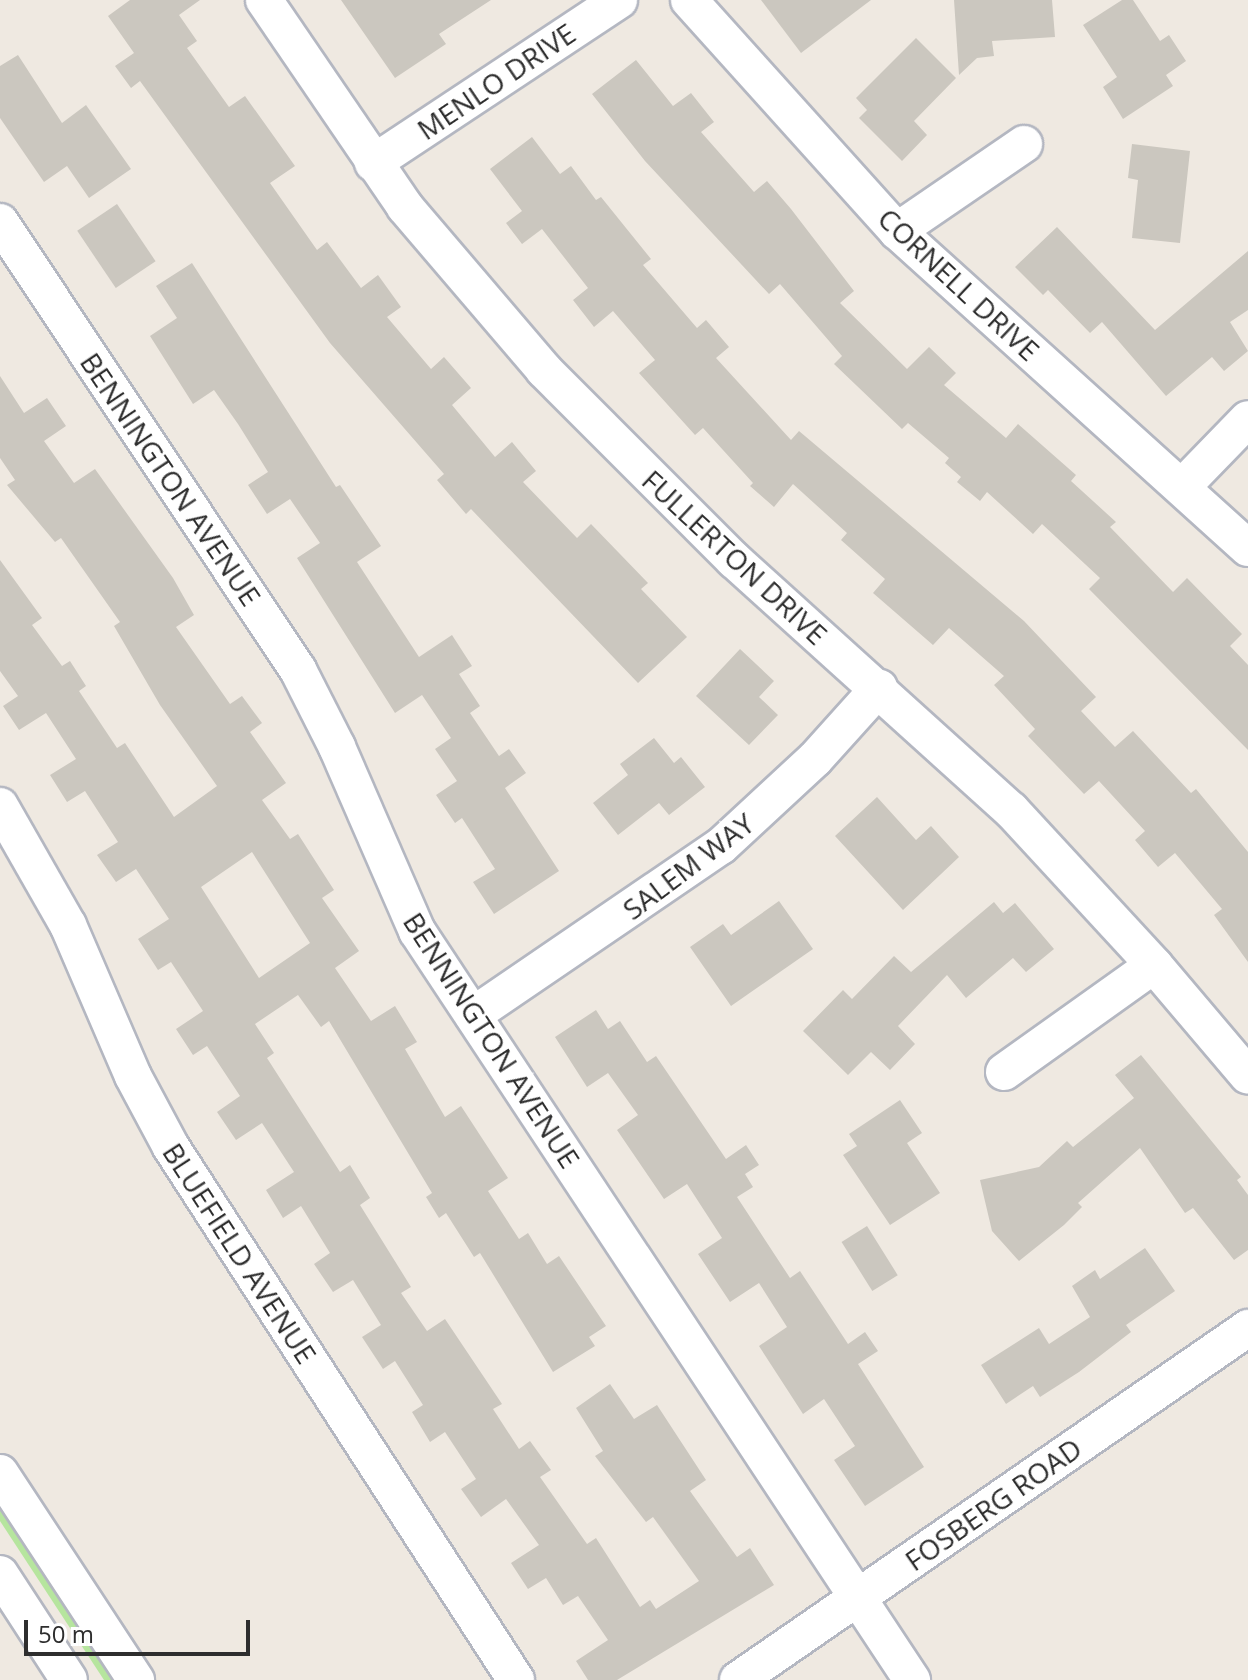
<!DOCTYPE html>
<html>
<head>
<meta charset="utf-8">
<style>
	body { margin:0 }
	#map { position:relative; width:1248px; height:1680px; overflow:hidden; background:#efe9e1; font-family:"Open Sans",sans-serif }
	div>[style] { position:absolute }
	.green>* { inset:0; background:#b6e59e }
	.building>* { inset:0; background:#cbc7bf; transform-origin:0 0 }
	.roads { filter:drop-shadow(2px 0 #b4b7c1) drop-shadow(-2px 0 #b4b7c1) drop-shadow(0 2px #b4b7c1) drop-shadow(0 -2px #b4b7c1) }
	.minor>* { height:36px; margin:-18px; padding:0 18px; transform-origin:18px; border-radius:18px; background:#fff }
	span { translate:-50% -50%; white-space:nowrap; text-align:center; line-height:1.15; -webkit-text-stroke:6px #fff; paint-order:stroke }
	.street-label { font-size:28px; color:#2e2e2e }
	.scale { position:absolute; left:24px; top:1620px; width:226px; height:36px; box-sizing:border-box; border:4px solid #2e2e2e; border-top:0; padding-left:10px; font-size:24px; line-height:28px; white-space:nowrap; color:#2e2e2e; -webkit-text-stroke:6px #fff; paint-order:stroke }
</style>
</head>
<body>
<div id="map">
	<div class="green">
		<div style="clip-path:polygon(0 1507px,114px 1680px,104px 1680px,0 1521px)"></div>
	</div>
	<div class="building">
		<div style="clip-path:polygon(130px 0,200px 0,179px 15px,197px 41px,187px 48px,229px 107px,245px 96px,295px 166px,270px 183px,317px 250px,327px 242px,361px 288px,378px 275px,401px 307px,387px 317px,431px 369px,444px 357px,471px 388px,452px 405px,495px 457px,512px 442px,536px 471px,523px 482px,577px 538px,591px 524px,648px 583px,641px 589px,687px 637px,638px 683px,471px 509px,466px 514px,437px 480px,444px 474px,330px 343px,140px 81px,131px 88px,115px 66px,134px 53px,108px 16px)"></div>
		<div style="clip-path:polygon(341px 0,491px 0,439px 34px,446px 44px,395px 78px)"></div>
		<div style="clip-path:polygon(761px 0,871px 0,801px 53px)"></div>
		<div style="clip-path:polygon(954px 0,1052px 0,1055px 37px,992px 41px,994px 56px,977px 58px,959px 75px)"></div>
		<div style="clip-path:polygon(1122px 0,1133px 0,1160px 41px,1169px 35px,1186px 61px,1166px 75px,1173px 86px,1123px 119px,1103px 87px,1117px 77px,1083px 25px)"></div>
		<div style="clip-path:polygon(916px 38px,956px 78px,914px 121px,927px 135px,902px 161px,859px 118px,867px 110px,856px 98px)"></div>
		<div style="clip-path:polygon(18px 55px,62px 123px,86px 105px,131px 169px,89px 198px,67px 166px,44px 182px,0 118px,0 66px)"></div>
		<div style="clip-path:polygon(636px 60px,673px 106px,691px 93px,714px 122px,701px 132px,754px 192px,767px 181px,791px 209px,854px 291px,840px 303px,907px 369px,929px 347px,956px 373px,944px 385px,1006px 438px,1018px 424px,1076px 475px,1071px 481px,1116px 522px,1110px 527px,1173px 592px,1187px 578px,1242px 634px,1230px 646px,1248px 665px,1248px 750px,1089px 589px,1100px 578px,1042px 524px,1033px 534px,987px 492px,980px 501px,957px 482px,961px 477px,945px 463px,949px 458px,908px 423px,902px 429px,834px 364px,842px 356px,780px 284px,769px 294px,645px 161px,592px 94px)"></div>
		<div style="clip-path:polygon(532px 137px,560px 174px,571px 166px,596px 200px,601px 197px,651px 259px,643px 265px,697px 328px,706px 320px,729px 347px,716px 358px,791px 440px,799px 431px,1024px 621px,1096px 697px,1081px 711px,1115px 747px,1133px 731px,1191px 793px,1196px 789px,1248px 852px,1248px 962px,1214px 915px,1222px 909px,1175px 853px,1158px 867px,1135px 840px,1145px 831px,1099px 781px,1084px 794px,1028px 736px,1035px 729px,994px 685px,1004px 676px,949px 628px,933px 645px,873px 593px,885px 579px,841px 540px,847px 533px,793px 484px,774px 507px,750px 486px,753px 483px,703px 428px,695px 435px,639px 373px,655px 360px,613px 311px,594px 327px,573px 300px,588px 288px,542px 229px,522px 244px,506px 223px,522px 211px,490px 169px)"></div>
		<div style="clip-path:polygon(1132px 144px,1190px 151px,1180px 243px,1132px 238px,1138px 180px,1128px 178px)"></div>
		<div style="left:117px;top:204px;width:69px;height:48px;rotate:56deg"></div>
		<div style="clip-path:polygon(1057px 227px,1155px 330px,1248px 251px,1248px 310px,1230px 322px,1248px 351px,1224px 371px,1212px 357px,1166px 396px,1102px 322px,1090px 333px,1048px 290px,1043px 295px,1015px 267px)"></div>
		<div style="clip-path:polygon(192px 263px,336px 487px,340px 485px,381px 546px,357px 562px,419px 657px,452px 635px,472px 666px,459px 674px,480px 706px,470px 713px,499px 756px,509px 749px,526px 773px,505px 788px,559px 871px,494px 914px,473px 882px,495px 869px,462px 818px,455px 823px,436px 795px,457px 781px,435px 749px,451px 738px,422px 695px,395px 713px,297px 558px,320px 543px,290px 499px,267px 514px,248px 485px,268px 472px,238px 424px,214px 390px,193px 404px,150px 336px,177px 318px,156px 286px)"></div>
		<div style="clip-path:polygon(evenodd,0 376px,24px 413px,47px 398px,66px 426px,44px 441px,74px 483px,95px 469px,173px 578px,194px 615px,176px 627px,230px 704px,242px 696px,262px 723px,250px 732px,286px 783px,262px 800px,290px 839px,298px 834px,334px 890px,322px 898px,359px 951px,335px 968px,371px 1021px,395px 1006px,417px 1042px,405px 1049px,445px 1117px,461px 1106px,508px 1178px,488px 1191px,519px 1239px,528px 1233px,547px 1264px,559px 1256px,606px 1326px,589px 1337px,595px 1346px,553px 1372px,480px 1253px,474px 1257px,446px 1213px,439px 1218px,426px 1197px,432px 1193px,329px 1021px,321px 1027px,298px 995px,255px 1024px,274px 1053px,267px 1058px,340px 1172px,350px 1165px,370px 1198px,360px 1205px,411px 1287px,401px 1293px,427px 1331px,445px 1319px,502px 1404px,493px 1409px,519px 1449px,530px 1441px,551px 1470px,540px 1477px,587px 1544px,596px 1538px,640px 1607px,650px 1600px,656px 1609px,699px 1581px,653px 1517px,646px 1522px,595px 1456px,603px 1451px,576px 1408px,610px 1384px,634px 1419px,657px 1405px,706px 1480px,690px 1491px,737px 1557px,750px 1548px,774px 1585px,617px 1680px,588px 1680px,576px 1661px,608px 1640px,578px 1596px,563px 1605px,546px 1578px,528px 1589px,511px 1563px,539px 1545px,506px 1499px,481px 1517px,461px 1489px,476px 1479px,445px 1432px,430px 1442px,412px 1412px,423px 1405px,395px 1361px,383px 1369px,362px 1337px,381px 1325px,353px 1280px,333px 1292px,314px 1264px,330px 1253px,301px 1206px,283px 1218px,266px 1190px,294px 1172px,262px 1123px,236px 1140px,217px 1112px,240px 1096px,207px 1046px,193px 1055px,176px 1029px,203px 1011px,171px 962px,158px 970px,138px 939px,169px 919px,136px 869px,116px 882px,97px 855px,118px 842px,85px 791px,67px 802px,50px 775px,76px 759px,46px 713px,19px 730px,3px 706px,18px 696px,0 671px,0 560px,42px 618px,32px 625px,62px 666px,70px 661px,86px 686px,79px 691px,117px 748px,125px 743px,174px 817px,217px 786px,160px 705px,114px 626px,120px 622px,61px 538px,55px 542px,7px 485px,15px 480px,0 458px,0 376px,252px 852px,310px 943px,259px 978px,201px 887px,252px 852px)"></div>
		<div style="clip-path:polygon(740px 649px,774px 681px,759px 697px,778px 715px,749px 745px,696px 696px)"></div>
		<div style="clip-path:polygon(654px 738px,674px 763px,681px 757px,705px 787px,669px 815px,659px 803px,618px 835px,593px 803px,628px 775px,620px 764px)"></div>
		<div style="clip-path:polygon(877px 797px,916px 840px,931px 826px,959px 857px,903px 910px,835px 836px)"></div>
		<div style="clip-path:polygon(779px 901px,813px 949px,731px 1006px,690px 947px,723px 924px,731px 935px)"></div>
		<div style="clip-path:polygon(994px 902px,1003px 913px,1015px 903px,1054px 949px,1026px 972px,1013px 958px,966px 998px,947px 975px,898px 1026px,915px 1044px,890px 1070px,871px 1052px,848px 1075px,803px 1031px,843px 990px,852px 999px,894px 956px,911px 972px)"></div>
		<div style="clip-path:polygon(596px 1010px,608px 1029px,620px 1021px,647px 1062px,656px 1056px,726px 1159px,746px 1145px,759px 1165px,745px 1174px,753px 1187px,737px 1197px,790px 1278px,800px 1271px,848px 1344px,865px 1332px,878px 1351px,858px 1364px,924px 1467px,865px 1506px,834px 1460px,855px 1446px,824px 1399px,803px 1414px,759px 1346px,787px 1327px,759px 1283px,730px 1302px,698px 1254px,722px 1238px,687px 1184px,664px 1199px,617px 1130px,638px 1115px,608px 1073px,587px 1087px,555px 1037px)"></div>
		<div style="clip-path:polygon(1141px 1055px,1241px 1177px,1237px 1180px,1248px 1195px,1248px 1250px,1234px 1260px,1193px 1208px,1185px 1213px,1140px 1148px,1078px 1203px,1082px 1207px,1064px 1225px,1019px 1261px,992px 1231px,980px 1180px,1039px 1167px,1067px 1141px,1073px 1147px,1134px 1098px,1115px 1075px)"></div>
		<div style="clip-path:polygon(900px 1100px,922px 1133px,907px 1143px,940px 1193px,890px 1225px,843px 1155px,857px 1146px,849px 1134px)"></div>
		<div style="left:867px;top:1226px;width:58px;height:30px;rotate:58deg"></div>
		<div style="clip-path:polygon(1145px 1248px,1175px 1291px,1126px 1325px,1131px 1332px,1079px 1372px,1040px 1397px,1033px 1386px,1006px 1404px,981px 1365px,1039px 1328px,1049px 1344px,1090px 1317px,1072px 1286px,1095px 1270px,1100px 1279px)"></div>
	</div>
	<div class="roads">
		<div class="minor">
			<div style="left:264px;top:0;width:250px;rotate:55.7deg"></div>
			<div style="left:405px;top:207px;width:214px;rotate:49.5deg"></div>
			<div style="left:544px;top:370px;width:269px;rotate:45deg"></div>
			<div style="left:734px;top:560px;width:373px;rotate:42.1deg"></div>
			<div style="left:1011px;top:810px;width:211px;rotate:47.3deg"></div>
			<div style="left:1154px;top:965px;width:145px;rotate:49.7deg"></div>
			<div style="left:689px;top:0;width:311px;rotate:48deg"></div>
			<div style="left:897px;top:231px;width:473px;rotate:42.1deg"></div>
			<div style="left:373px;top:163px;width:295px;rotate:-33.5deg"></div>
			<div style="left:0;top:222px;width:538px;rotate:56.37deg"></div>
			<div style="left:298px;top:670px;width:86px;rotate:63.1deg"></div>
			<div style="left:337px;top:747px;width:201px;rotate:66.5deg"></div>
			<div style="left:417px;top:931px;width:898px;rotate:56.54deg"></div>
			<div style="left:897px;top:231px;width:154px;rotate:-34.4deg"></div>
			<div style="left:1183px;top:486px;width:93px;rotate:-45.9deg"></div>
			<div style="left:0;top:806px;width:137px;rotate:60.3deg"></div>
			<div style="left:68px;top:925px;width:164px;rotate:66.7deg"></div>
			<div style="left:133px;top:1076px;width:81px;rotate:61.8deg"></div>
			<div style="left:171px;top:1147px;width:635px;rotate:57.09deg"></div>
			<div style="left:473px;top:1015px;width:300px;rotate:-34.3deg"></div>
			<div style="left:721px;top:846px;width:128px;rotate:-42.8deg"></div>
			<div style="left:815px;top:759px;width:96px;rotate:-48deg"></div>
			<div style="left:1004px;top:1072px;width:184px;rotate:-35.5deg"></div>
			<div style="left:0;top:1473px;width:248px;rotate:56.7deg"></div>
			<div style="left:0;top:1574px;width:126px;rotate:56.9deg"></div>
			<div style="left:738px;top:1680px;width:620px;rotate:-34.61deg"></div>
		</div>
	</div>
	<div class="street-label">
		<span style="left:496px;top:81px;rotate:-34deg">MENLO DRIVE</span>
		<span style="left:959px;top:284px;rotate:43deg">CORNELL DRIVE</span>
		<span style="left:171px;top:479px;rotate:56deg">BENNINGTON AVENUE</span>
		<span style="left:735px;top:557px;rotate:43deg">FULLERTON DRIVE</span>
		<span style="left:688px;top:866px;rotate:-37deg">SALEM WAY</span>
		<span style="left:492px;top:1040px;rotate:57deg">BENNINGTON AVENUE</span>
		<span style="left:240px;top:1253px;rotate:57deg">BLUEFIELD AVENUE</span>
		<span style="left:993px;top:1504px;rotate:-35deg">FOSBERG ROAD</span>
	</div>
	<div class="scale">50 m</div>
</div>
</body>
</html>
